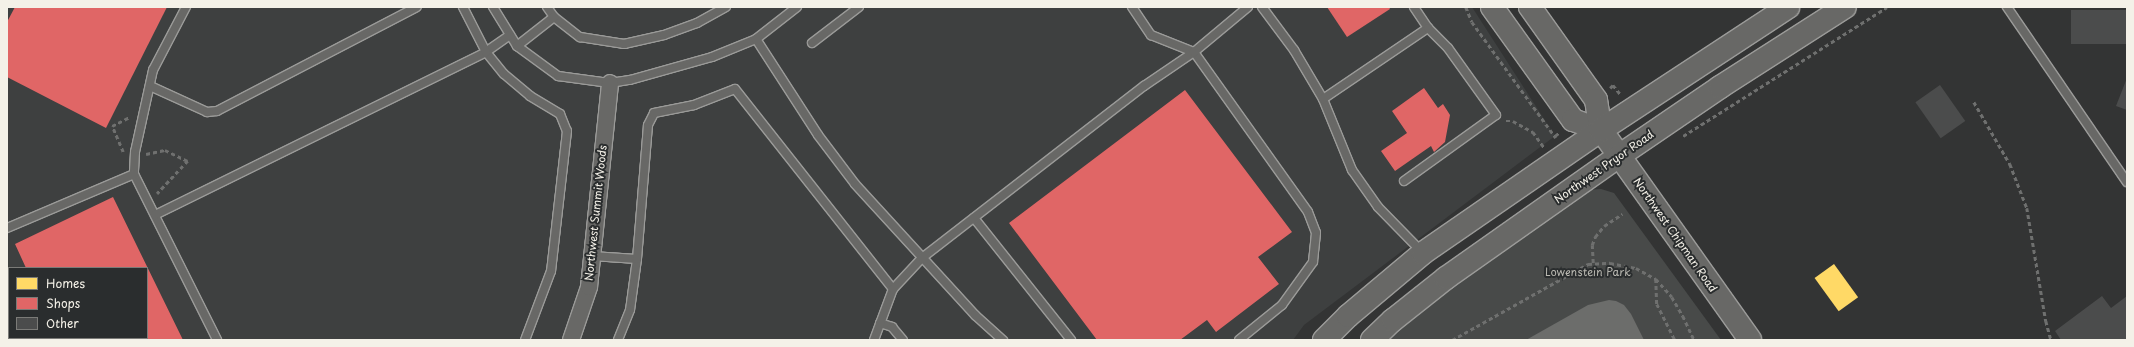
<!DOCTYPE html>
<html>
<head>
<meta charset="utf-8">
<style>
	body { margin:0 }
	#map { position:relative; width:2134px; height:347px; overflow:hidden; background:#333434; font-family:"Playpen Sans",sans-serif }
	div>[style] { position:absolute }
	.built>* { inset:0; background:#3e4040 }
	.green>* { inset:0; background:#484a49 }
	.water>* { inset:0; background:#6c6d6b }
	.homes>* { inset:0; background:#ffd966; transform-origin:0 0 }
	.shops>* { inset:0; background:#e06666 }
	.building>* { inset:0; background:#4b4c4c; transform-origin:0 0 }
	.path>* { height:2.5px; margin-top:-1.25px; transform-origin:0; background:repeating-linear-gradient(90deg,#6f706f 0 4px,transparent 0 7px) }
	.roads { filter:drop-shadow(1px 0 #9b9b99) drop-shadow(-1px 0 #9b9b99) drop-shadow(0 1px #9b9b99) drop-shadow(0 -1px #9b9b99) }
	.service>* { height:8px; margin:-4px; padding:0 4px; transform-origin:4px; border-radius:4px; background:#686866 }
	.minor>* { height:16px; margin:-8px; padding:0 8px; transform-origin:8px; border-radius:8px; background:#686866 }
	.secondary>* { height:22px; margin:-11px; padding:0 11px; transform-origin:11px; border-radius:11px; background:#686866 }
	span { translate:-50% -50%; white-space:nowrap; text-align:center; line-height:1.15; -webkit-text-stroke:4px #2a2d2e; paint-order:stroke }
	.street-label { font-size:11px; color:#f4f1e8 }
	.park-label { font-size:11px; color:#b9b8b1 }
	.frame { position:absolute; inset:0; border:8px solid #f4f1e8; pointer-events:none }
	.legend { position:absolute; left:8px; top:267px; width:140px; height:72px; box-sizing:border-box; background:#2a2d2e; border:1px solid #7b7b78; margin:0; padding:5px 7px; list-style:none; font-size:12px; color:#f4f1e8 }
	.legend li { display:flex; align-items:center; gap:8px; height:20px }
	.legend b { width:20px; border:1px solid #7b7b78 }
</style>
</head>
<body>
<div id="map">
	<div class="built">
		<div style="clip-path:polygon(evenodd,7px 7px,1472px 7px,1555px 136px,1304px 325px,1293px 340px,7px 340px,7px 7px,9px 268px,147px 268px,147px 338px,9px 338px,9px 268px)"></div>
	</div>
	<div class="green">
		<div style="clip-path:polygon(1601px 189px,1614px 193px,1721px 340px,1387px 340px,1418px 313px,1587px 190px)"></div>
	</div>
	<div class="water">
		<div style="clip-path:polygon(1609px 300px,1616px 301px,1624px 305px,1631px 314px,1644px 340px,1526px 340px,1588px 305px)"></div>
	</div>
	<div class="homes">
		<div style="left:1834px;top:264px;width:41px;height:24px;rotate:54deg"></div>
	</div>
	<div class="shops">
		<div style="clip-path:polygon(15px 7px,167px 7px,106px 128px,7px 77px,7px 22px)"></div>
		<div style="clip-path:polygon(1327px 7px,1389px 7px,1390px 9px,1347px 37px)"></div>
		<div style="clip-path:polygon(1424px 88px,1438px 108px,1443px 104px,1450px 115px,1445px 142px,1434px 152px,1431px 146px,1395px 171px,1381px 151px,1407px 133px,1392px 111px)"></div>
		<div style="clip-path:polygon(1185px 90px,1292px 232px,1258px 257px,1279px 284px,1216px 332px,1207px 320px,1180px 340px,1097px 340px,1009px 223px)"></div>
		<div style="clip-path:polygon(113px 197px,183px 340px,7px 340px,7px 328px,9px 327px,9px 338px,147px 338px,147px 268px,26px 268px,15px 244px)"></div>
	</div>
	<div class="building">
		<div style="left:2071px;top:10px;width:56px;height:34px"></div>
		<div style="clip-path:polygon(2127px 78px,2127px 110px,2116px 106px)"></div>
		<div style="left:1940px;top:85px;width:44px;height:30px;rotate:55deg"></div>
		<div style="clip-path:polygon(2102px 296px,2111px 308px,2127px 296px,2127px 340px,2061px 340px,2055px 331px)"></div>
	</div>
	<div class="path">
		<div style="left:1466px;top:7px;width:16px;rotate:68deg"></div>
		<div style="left:1472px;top:22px;width:143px;rotate:54.1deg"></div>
		<div style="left:1610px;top:88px;width:4px;rotate:-45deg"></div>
		<div style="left:1613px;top:85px;width:13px;rotate:51deg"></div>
		<div style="left:1974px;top:102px;width:72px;rotate:59.9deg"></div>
		<div style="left:2010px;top:164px;width:47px;rotate:68.9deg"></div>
		<div style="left:2027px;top:208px;width:115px;rotate:80.5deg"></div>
		<div style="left:2046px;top:321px;width:20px;rotate:75deg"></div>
		<div style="left:1506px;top:121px;width:7px"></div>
		<div style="left:1513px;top:121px;width:23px;rotate:29deg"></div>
		<div style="left:1533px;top:132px;width:19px;rotate:54deg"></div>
		<div style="left:1555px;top:136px;width:6px;rotate:-39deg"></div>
		<div style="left:1683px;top:136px;width:241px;rotate:-32.3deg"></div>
		<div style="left:123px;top:152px;width:28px;rotate:-113deg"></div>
		<div style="left:112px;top:126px;width:20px;rotate:-27deg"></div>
		<div style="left:146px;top:154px;width:19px;rotate:-12deg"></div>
		<div style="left:165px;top:150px;width:25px;rotate:26deg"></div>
		<div style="left:188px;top:161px;width:45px;rotate:133.2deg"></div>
		<div style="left:1593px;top:263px;width:18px;rotate:-93deg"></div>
		<div style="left:1592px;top:245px;width:9px;rotate:-69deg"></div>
		<div style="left:1595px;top:237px;width:14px;rotate:-51deg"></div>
		<div style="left:1604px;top:226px;width:22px;rotate:-34deg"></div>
		<div style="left:1656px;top:279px;width:25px;rotate:88deg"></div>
		<div style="left:1657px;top:304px;width:40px;rotate:63.4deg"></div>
		<div style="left:1452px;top:340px;width:156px;rotate:-29.2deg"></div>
		<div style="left:1588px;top:264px;width:22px;rotate:-3deg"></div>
		<div style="left:1610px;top:263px;width:26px;rotate:11deg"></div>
		<div style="left:1636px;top:268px;width:23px;rotate:29deg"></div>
		<div style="left:1656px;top:279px;width:24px;rotate:48deg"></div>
		<div style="left:1672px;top:297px;width:22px;rotate:60deg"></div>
		<div style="left:1683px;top:316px;width:26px;rotate:65deg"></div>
	</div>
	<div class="roads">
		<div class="service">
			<div style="left:186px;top:7px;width:71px;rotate:117.6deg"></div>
			<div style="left:153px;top:70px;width:84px;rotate:102.4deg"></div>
			<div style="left:135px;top:152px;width:22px;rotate:93deg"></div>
			<div style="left:134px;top:174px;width:186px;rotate:63.4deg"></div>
			<div style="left:493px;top:7px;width:46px;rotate:58.4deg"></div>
			<div style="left:517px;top:46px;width:51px;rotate:36.2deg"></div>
			<div style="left:558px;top:76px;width:52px;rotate:7.7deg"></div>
			<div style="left:610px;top:83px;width:20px;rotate:-9deg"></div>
			<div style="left:630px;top:80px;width:85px;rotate:-15.7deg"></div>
			<div style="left:712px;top:57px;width:48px;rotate:-22.2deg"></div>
			<div style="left:756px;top:39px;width:52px;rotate:-38deg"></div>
			<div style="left:547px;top:7px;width:12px;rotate:55deg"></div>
			<div style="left:554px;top:17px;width:33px;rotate:38deg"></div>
			<div style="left:580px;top:37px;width:45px;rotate:9deg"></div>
			<div style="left:624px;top:44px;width:41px;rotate:-12.7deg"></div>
			<div style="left:664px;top:35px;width:35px;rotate:-20deg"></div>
			<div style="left:697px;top:23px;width:33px;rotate:-29deg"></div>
			<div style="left:1132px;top:7px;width:34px;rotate:56deg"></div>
			<div style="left:1151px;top:35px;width:46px;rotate:21.6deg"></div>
			<div style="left:1194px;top:52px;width:196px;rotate:54.5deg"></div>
			<div style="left:1308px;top:212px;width:22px;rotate:69deg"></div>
			<div style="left:1316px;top:233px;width:29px;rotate:96deg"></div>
			<div style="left:1313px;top:262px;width:53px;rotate:125.8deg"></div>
			<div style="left:1282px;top:305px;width:55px;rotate:140.9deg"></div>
			<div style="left:1262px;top:7px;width:54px;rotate:53.3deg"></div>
			<div style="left:1294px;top:50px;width:57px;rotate:59.4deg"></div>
			<div style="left:1323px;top:99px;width:77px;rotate:67.8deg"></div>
			<div style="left:1352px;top:170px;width:45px;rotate:54.9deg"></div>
			<div style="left:1378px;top:207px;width:64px;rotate:45.6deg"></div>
			<div style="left:2007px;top:7px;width:212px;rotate:55.6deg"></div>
			<div style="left:510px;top:35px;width:29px;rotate:145deg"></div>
			<div style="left:486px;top:52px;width:28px;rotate:51deg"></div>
			<div style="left:504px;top:74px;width:34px;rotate:40deg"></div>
			<div style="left:530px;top:96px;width:35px;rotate:31deg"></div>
			<div style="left:560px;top:114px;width:18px;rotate:68deg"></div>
			<div style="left:567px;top:131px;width:141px;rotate:96.5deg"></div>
			<div style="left:551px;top:271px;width:74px;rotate:110.6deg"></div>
			<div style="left:756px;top:39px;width:114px;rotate:57.1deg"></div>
			<div style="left:818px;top:135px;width:61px;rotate:52.9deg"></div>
			<div style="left:855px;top:184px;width:178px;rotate:47.5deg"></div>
			<div style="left:975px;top:315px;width:38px;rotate:42deg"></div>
			<div style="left:812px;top:43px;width:59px;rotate:-37.5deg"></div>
			<div style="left:517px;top:46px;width:47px;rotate:-38.1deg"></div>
			<div style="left:150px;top:86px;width:63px;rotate:24.5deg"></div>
			<div style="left:207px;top:112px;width:10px;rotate:-6deg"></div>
			<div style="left:217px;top:111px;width:225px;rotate:-27.5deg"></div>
			<div style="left:1323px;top:99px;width:127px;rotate:-34.1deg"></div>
			<div style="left:1428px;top:28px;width:25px;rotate:-124deg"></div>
			<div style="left:1404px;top:181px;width:113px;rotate:-35.7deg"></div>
			<div style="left:1496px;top:115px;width:82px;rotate:-125.6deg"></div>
			<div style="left:1448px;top:48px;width:28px;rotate:-135deg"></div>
			<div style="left:155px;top:215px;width:369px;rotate:-26.2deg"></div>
			<div style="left:486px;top:52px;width:51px;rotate:-117.1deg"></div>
			<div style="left:974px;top:218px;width:156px;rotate:51.5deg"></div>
			<div style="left:7px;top:228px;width:138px;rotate:-23deg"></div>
			<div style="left:592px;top:256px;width:45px;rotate:3.8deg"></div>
			<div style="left:637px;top:259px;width:51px;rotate:97.8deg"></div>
			<div style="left:630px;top:310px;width:32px;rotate:112deg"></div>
			<div style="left:637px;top:259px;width:134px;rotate:-85.3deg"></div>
			<div style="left:648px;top:125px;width:13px;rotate:-63deg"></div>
			<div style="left:654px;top:113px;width:41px;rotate:-11.3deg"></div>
			<div style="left:694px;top:105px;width:44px;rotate:-21.3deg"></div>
			<div style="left:735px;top:89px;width:255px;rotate:51.7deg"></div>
			<div style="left:880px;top:323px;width:13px;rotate:18deg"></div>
			<div style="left:892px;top:327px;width:17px;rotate:50deg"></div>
			<div style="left:874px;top:340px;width:54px;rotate:-69.6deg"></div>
			<div style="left:893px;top:289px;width:42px;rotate:-46.9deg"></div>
			<div style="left:922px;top:258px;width:281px;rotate:-37.8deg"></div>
			<div style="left:1144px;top:86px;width:60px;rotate:-34.2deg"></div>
			<div style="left:1194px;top:52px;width:70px;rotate:-39.8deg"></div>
		</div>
		<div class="minor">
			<div style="left:571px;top:340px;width:56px;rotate:-71.2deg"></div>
			<div style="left:589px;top:287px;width:205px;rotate:-84.1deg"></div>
		</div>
		<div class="secondary">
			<div style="left:1492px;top:7px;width:139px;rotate:54.4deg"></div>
			<div style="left:1573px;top:120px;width:30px;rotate:20deg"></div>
			<div style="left:1530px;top:7px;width:114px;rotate:54.6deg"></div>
			<div style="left:1596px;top:100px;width:30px;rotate:81deg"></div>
			<div style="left:1601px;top:130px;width:257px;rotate:54.6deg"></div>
			<div style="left:1324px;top:340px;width:34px;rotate:-45deg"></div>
			<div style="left:1348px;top:316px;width:98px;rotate:-40deg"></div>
			<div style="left:1423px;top:253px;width:216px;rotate:-34.6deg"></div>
			<div style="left:1601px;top:130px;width:224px;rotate:-33.3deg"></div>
			<div style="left:1372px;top:340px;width:29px;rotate:-44deg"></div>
			<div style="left:1393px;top:320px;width:68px;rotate:-38.4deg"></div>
			<div style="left:1446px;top:278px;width:212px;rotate:-35.2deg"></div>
			<div style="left:1619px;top:156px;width:122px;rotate:-34.3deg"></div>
			<div style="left:1720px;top:87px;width:148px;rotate:-32.6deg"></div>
		</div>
	</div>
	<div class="street-label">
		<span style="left:1604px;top:167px;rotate:-35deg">Northwest Pryor Road</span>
		<span style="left:596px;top:213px;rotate:-84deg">Northwest Summit Woods</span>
		<span style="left:1675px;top:235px;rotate:55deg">Northwest Chipman Road</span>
	</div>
	<div class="park-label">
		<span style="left:1588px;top:272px">Lowenstein Park</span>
	</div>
	<div class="frame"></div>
	<ul class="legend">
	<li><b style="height:11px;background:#ffd966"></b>Homes</li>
	<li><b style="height:11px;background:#e06666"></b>Shops</li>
	<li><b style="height:11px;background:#4b4c4c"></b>Other</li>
	</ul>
</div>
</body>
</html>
